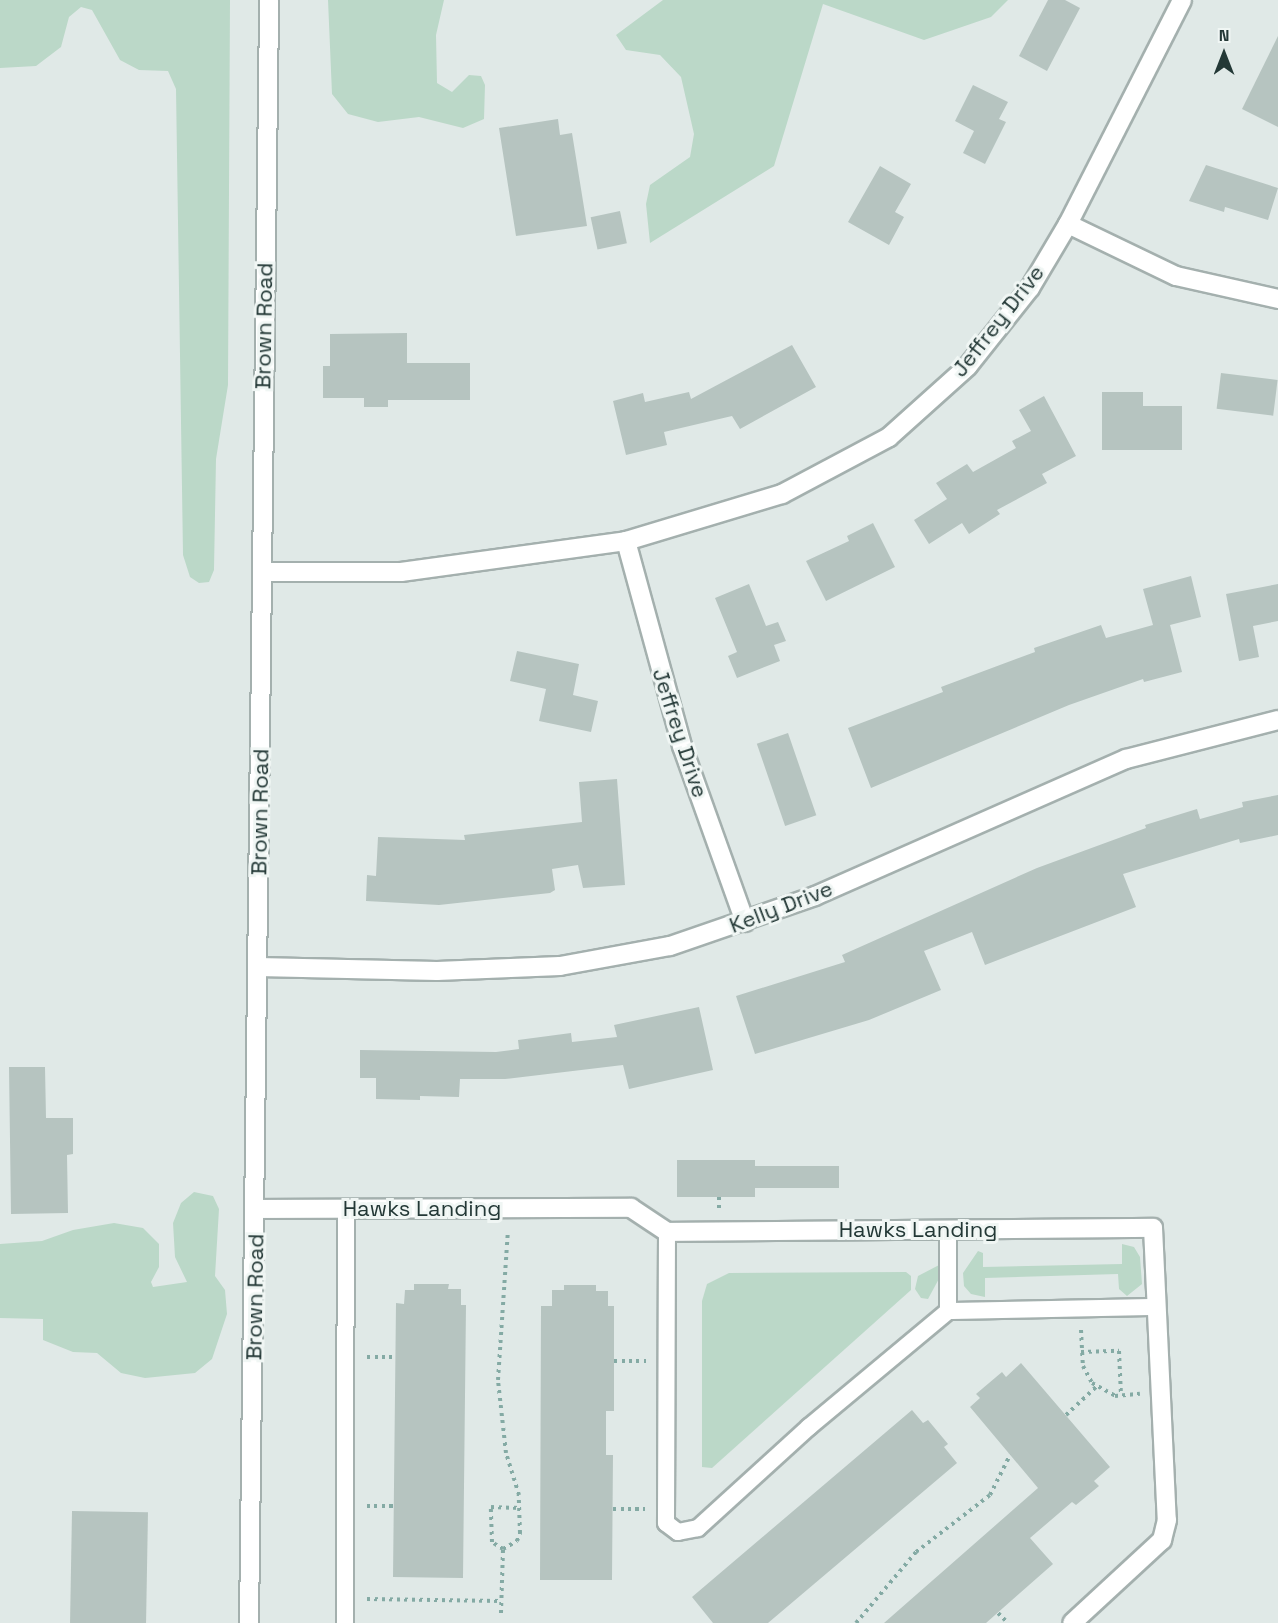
<!DOCTYPE html>
<html>
<head>
<meta charset="utf-8">
<style>
	body { margin:0 }
	#map { position:relative; width:1278px; height:1623px; overflow:hidden; background:#e0e9e7; font-family:"Space Grotesk",sans-serif }
	div>[style] { position:absolute }
	.green>* { inset:0; background:#bbd8c8 }
	.building>* { inset:0; background:#b6c4c0; transform-origin:0 0 }
	.path>* { height:4px; margin-top:-2px; transform-origin:0; background:repeating-linear-gradient(90deg,#84aaa4 0 3px,transparent 0 7.5px) }
	.roads { filter:drop-shadow(2px 0 #a4b0ae) drop-shadow(-2px 0 #a4b0ae) drop-shadow(0 2px #a4b0ae) drop-shadow(0 -2px #a4b0ae) }
	.lane>* { height:16px; margin:-8px; padding:0 8px; transform-origin:8px; border-radius:8px; background:#fff }
	.street>* { height:18px; margin:-9px; padding:0 9px; transform-origin:9px; border-radius:9px; background:#fff }
	.secondary>* { height:18px; margin:-9px; padding:0 9px; transform-origin:9px; border-radius:9px; background:#fff }
	span { translate:-50% -50%; white-space:nowrap; text-align:center; line-height:1.15; -webkit-text-stroke:6px #f0f6f4; paint-order:stroke }
	.street-label { font-size:22px; color:#233836 }
	.north { position:absolute; left:1194px; top:24px; width:60px; height:60px; -webkit-text-stroke:4px #f0f6f4; paint-order:stroke; rotate:0deg; font-size:16px; font-weight:700; line-height:24px; text-align:center; color:#233836 }
	.north::after { content:''; display:block; margin:auto; width:21px; height:27px; background:#233836; clip-path:polygon(50% 0,100% 100%,50% 72%,0 100%) }
</style>
</head>
<body>
<div id="map">
	<div class="green">
		<div style="clip-path:polygon(0 0,230px 0,228px 385px,216px 459px,214px 570px,209px 582px,199px 583px,190px 577px,183px 555px,176px 89px,168px 71px,139px 70px,120px 60px,92px 10px,81px 7px,69px 17px,61px 47px,36px 66px,0 68px)"></div>
		<div style="clip-path:polygon(328px 0,444px 0,436px 35px,437px 83px,452px 92px,469px 75px,481px 76px,485px 85px,484px 119px,463px 128px,419px 117px,378px 122px,348px 114px,332px 94px)"></div>
		<div style="clip-path:polygon(663px 0,1008px 0,991px 17px,924px 40px,823px 4px,774px 166px,650px 243px,646px 204px,650px 185px,690px 157px,694px 134px,681px 77px,660px 55px,626px 50px,616px 35px)"></div>
		<div style="clip-path:polygon(194px 1192px,213px 1196px,219px 1209px,215px 1276px,225px 1290px,227px 1314px,212px 1359px,195px 1373px,145px 1378px,121px 1373px,97px 1353px,73px 1352px,43px 1340px,43px 1319px,0 1318px,0 1244px,42px 1241px,73px 1230px,114px 1223px,143px 1228px,159px 1244px,159px 1267px,151px 1282px,153px 1287px,187px 1282px,175px 1257px,173px 1223px,181px 1203px)"></div>
		<div style="clip-path:polygon(1122px 1244px,1134px 1247px,1140px 1257px,1142px 1284px,1127px 1296px,1119px 1289px,1118px 1274px,985px 1278px,985px 1297px,971px 1294px,964px 1286px,963px 1273px,978px 1251px,983px 1253px,983px 1267px,1122px 1264px)"></div>
		<div style="clip-path:polygon(941px 1264px,941px 1275px,928px 1299px,921px 1298px,915px 1289px,918px 1276px)"></div>
		<div style="clip-path:polygon(906px 1272px,911px 1276px,911px 1290px,712px 1468px,702px 1467px,702px 1301px,707px 1284px,729px 1273px)"></div>
	</div>
	<div class="building">
		<div style="clip-path:polygon(1048px 0,1065px 0,1080px 8px,1047px 71px,1019px 56px)"></div>
		<div style="clip-path:polygon(1278px 36px,1278px 127px,1242px 109px)"></div>
		<div style="clip-path:polygon(973px 85px,1008px 102px,999px 119px,1006px 122px,985px 164px,963px 153px,974px 131px,955px 121px)"></div>
		<div style="clip-path:polygon(558px 119px,560px 135px,572px 133px,587px 226px,516px 236px,499px 128px)"></div>
		<div style="clip-path:polygon(1206px 165px,1278px 188px,1268px 220px,1225px 207px,1224px 212px,1189px 201px)"></div>
		<div style="clip-path:polygon(880px 166px,911px 184px,895px 212px,904px 217px,889px 245px,848px 222px)"></div>
		<div style="left:620px;top:211px;width:33px;height:30px;rotate:78deg"></div>
		<div style="clip-path:polygon(407px 333px,407px 363px,470px 363px,470px 400px,388px 400px,388px 407px,364px 407px,364px 398px,323px 398px,323px 366px,330px 366px,330px 334px)"></div>
		<div style="clip-path:polygon(792px 345px,816px 387px,740px 429px,732px 416px,664px 432px,667px 445px,626px 455px,613px 401px,643px 393px,645px 402px,689px 392px,691px 399px)"></div>
		<div style="left:1221px;top:373px;width:57px;height:36px;rotate:7deg"></div>
		<div style="clip-path:polygon(1102px 392px,1143px 392px,1143px 406px,1182px 406px,1182px 450px,1102px 450px)"></div>
		<div style="clip-path:polygon(1044px 396px,1076px 456px,1042px 474px,1047px 483px,997px 510px,1000px 514px,969px 534px,962px 523px,929px 544px,914px 520px,947px 499px,936px 483px,967px 464px,973px 472px,1016px 448px,1012px 441px,1031px 431px,1019px 410px)"></div>
		<div style="clip-path:polygon(873px 523px,895px 567px,826px 601px,806px 561px,849px 541px,847px 536px)"></div>
		<div style="clip-path:polygon(1191px 576px,1201px 617px,1170px 625px,1182px 672px,1144px 682px,1143px 679px,1069px 705px,871px 788px,848px 728px,943px 692px,941px 687px,1035px 652px,1034px 648px,1101px 625px,1106px 638px,1153px 625px,1143px 589px)"></div>
		<div style="clip-path:polygon(749px 584px,766px 626px,778px 622px,786px 641px,774px 645px,780px 661px,737px 678px,728px 656px,737px 652px,715px 598px)"></div>
		<div style="clip-path:polygon(1278px 584px,1278px 621px,1253px 626px,1259px 657px,1239px 661px,1226px 594px)"></div>
		<div style="clip-path:polygon(517px 651px,579px 664px,573px 695px,598px 701px,591px 732px,539px 721px,546px 689px,510px 681px)"></div>
		<div style="left:788px;top:733px;width:87px;height:33px;rotate:71deg"></div>
		<div style="clip-path:polygon(617px 779px,625px 885px,583px 888px,578px 865px,552px 869px,555px 890px,550px 893px,439px 905px,366px 901px,367px 875px,376px 876px,378px 837px,465px 840px,464px 835px,582px 822px,579px 782px)"></div>
		<div style="clip-path:polygon(1278px 795px,1278px 835px,1240px 843px,1239px 839px,1123px 874px,1136px 907px,985px 965px,972px 932px,924px 951px,941px 990px,869px 1020px,755px 1054px,736px 996px,845px 962px,842px 955px,1037px 868px,1146px 828px,1145px 825px,1197px 809px,1200px 819px,1243px 807px,1242px 802px)"></div>
		<div style="clip-path:polygon(699px 1007px,713px 1070px,629px 1089px,623px 1065px,505px 1079px,460px 1079px,459px 1097px,420px 1096px,420px 1100px,376px 1099px,376px 1078px,360px 1078px,360px 1050px,496px 1052px,519px 1049px,518px 1040px,571px 1033px,572px 1042px,617px 1037px,614px 1025px)"></div>
		<div style="clip-path:polygon(9px 1067px,45px 1067px,46px 1118px,73px 1118px,73px 1154px,67px 1155px,68px 1213px,11px 1214px)"></div>
		<div style="clip-path:polygon(677px 1160px,755px 1160px,755px 1166px,839px 1166px,839px 1188px,755px 1188px,755px 1197px,677px 1197px)"></div>
		<div style="clip-path:polygon(414px 1284px,449px 1284px,448px 1289px,461px 1289px,461px 1305px,466px 1305px,463px 1578px,393px 1577px,396px 1303px,404px 1304px,405px 1290px,414px 1290px)"></div>
		<div style="clip-path:polygon(564px 1285px,596px 1285px,596px 1291px,608px 1291px,608px 1306px,614px 1306px,614px 1411px,606px 1411px,606px 1455px,613px 1455px,612px 1580px,540px 1580px,541px 1306px,552px 1306px,552px 1290px,564px 1290px)"></div>
		<div style="clip-path:polygon(1021px 1363px,1110px 1467px,1094px 1481px,1099px 1486px,1076px 1505px,1072px 1502px,1030px 1538px,1053px 1564px,986px 1623px,884px 1623px,1038px 1488px,970px 1407px,980px 1398px,976px 1394px,1002px 1372px,1006px 1377px)"></div>
		<div style="clip-path:polygon(912px 1410px,923px 1423px,928px 1420px,948px 1444px,944px 1447px,957px 1463px,768px 1623px,713px 1623px,692px 1597px)"></div>
		<div style="left:72px;top:1511px;width:76px;height:112px;rotate:1deg"></div>
	</div>
	<div class="path">
		<div style="left:719px;top:1197px;width:12px;rotate:90deg"></div>
		<div style="left:1081px;top:1330px;width:36px;rotate:87deg"></div>
		<div style="left:1083px;top:1366px;width:19px;rotate:62deg"></div>
		<div style="left:1092px;top:1383px;width:26px;rotate:29deg"></div>
		<div style="left:1115px;top:1396px;width:25px;rotate:-5deg"></div>
		<div style="left:1081px;top:1352px;width:38px;rotate:-2deg"></div>
		<div style="left:1119px;top:1351px;width:44px;rotate:87.4deg"></div>
		<div style="left:367px;top:1357px;width:29px"></div>
		<div style="left:614px;top:1361px;width:32px"></div>
		<div style="left:1066px;top:1415px;width:41px;rotate:-43deg"></div>
		<div style="left:367px;top:1506px;width:27px"></div>
		<div style="left:613px;top:1509px;width:32px"></div>
		<div style="left:503px;top:1549px;width:13px;rotate:-148deg"></div>
		<div style="left:492px;top:1542px;width:35px;rotate:-92deg"></div>
		<div style="left:491px;top:1507px;width:29px;rotate:2deg"></div>
		<div style="left:367px;top:1599px;width:134px;rotate:0.9deg"></div>
		<div style="left:501px;top:1613px;width:64px;rotate:-88.2deg"></div>
		<div style="left:503px;top:1549px;width:16px;rotate:-30deg"></div>
		<div style="left:517px;top:1541px;width:9px;rotate:-69deg"></div>
		<div style="left:520px;top:1533px;width:38px;rotate:-92deg"></div>
		<div style="left:519px;top:1495px;width:44px;rotate:-107.2deg"></div>
		<div style="left:506px;top:1453px;width:73px;rotate:-96.3deg"></div>
		<div style="left:498px;top:1380px;width:149px;rotate:-86.2deg"></div>
		<div style="left:998px;top:1613px;width:14px;rotate:45deg"></div>
		<div style="left:856px;top:1623px;width:93px;rotate:-49.8deg"></div>
		<div style="left:916px;top:1552px;width:93px;rotate:-37.6deg"></div>
		<div style="left:990px;top:1495px;width:45px;rotate:-63.4deg"></div>
	</div>
	<div class="roads">
		<div class="lane">
			<div style="left:667px;top:1232px;width:291px;rotate:90.2deg"></div>
			<div style="left:666px;top:1523px;width:15px;rotate:37deg"></div>
			<div style="left:678px;top:1532px;width:20px;rotate:-11deg"></div>
			<div style="left:698px;top:1528px;width:150px;rotate:-42.3deg"></div>
			<div style="left:809px;top:1427px;width:181px;rotate:-39.8deg"></div>
			<div style="left:948px;top:1311px;width:82px;rotate:-90deg"></div>
			<div style="left:948px;top:1311px;width:207px;rotate:-1.1deg"></div>
			<div style="left:345px;top:1623px;width:414px;rotate:-89.9deg"></div>
		</div>
		<div class="street">
			<div style="left:1068px;top:224px;width:120px;rotate:25.7deg"></div>
			<div style="left:1176px;top:276px;width:105px;rotate:12.7deg"></div>
			<div style="left:626px;top:541px;width:213px;rotate:74.7deg"></div>
			<div style="left:682px;top:746px;width:187px;rotate:70.3deg"></div>
			<div style="left:262px;top:572px;width:139px"></div>
			<div style="left:401px;top:572px;width:227px;rotate:-7.8deg"></div>
			<div style="left:626px;top:541px;width:163px;rotate:-16.8deg"></div>
			<div style="left:782px;top:494px;width:121px;rotate:-28deg"></div>
			<div style="left:889px;top:437px;width:106px;rotate:-41.9deg"></div>
			<div style="left:968px;top:366px;width:100px;rotate:-51.5deg"></div>
			<div style="left:1030px;top:288px;width:74px;rotate:-59.3deg"></div>
			<div style="left:1068px;top:224px;width:251px;rotate:-63deg"></div>
			<div style="left:258px;top:967px;width:179px;rotate:1.3deg"></div>
			<div style="left:437px;top:971px;width:123px;rotate:-2.3deg"></div>
			<div style="left:560px;top:966px;width:112px;rotate:-10.3deg"></div>
			<div style="left:670px;top:946px;width:153px;rotate:-19deg"></div>
			<div style="left:815px;top:896px;width:340px;rotate:-23.8deg"></div>
			<div style="left:1126px;top:759px;width:157px;rotate:-14.4deg"></div>
			<div style="left:256px;top:1209px;width:375px;rotate:-0.2deg"></div>
			<div style="left:631px;top:1208px;width:43px;rotate:33.7deg"></div>
			<div style="left:667px;top:1232px;width:486px;rotate:-0.5deg"></div>
			<div style="left:1153px;top:1228px;width:292px;rotate:87.3deg"></div>
			<div style="left:1167px;top:1520px;width:21px;rotate:104deg"></div>
			<div style="left:1162px;top:1540px;width:122px;rotate:137.3deg"></div>
		</div>
		<div class="secondary">
			<div style="left:249px;top:1623px;width:1623px;rotate:-89.29deg"></div>
		</div>
	</div>
	<div class="street-label">
		<span style="left:998px;top:321px;rotate:-52deg">Jeffrey Drive</span>
		<span style="left:264px;top:326px;rotate:-89deg">Brown Road</span>
		<span style="left:680px;top:733px;rotate:72deg">Jeffrey Drive</span>
		<span style="left:260px;top:812px;rotate:-89deg">Brown Road</span>
		<span style="left:781px;top:907px;rotate:-21deg">Kelly Drive</span>
		<span style="left:422px;top:1209px">Hawks Landing</span>
		<span style="left:918px;top:1230px">Hawks Landing</span>
		<span style="left:255px;top:1297px;rotate:-89deg">Brown Road</span>
	</div>
	<div class="north">N</div>
</div>
</body>
</html>
